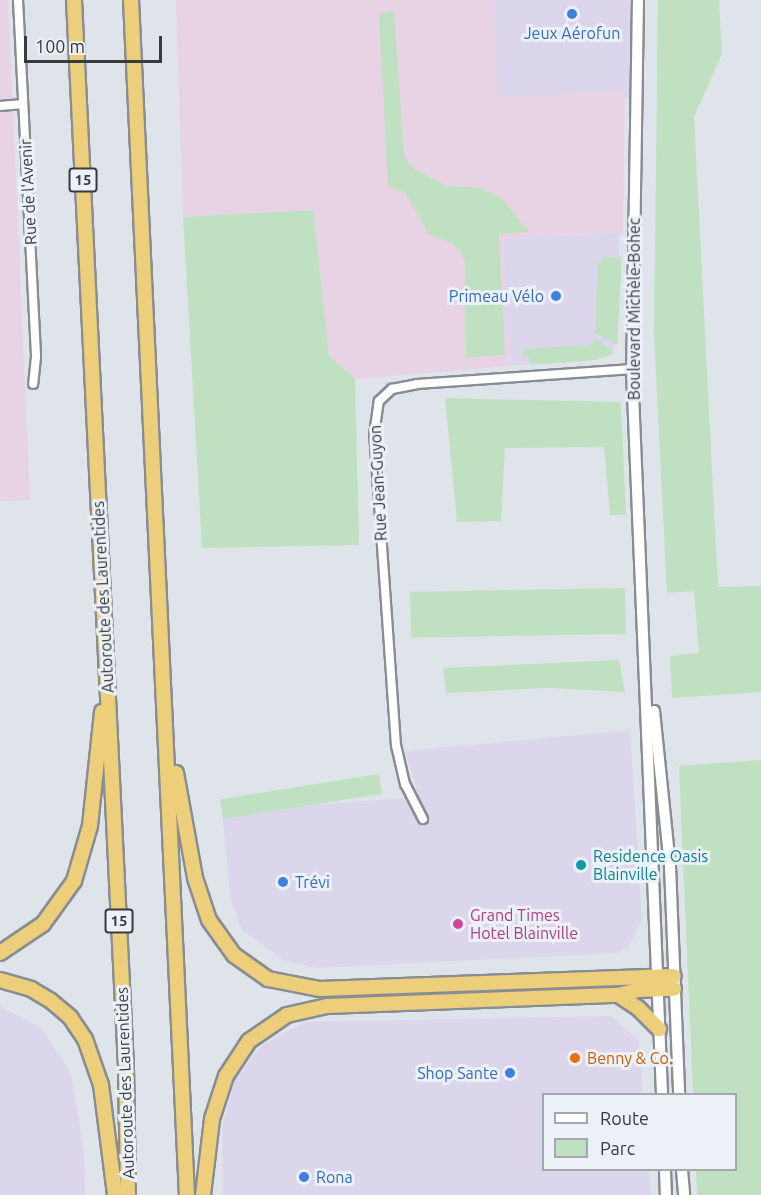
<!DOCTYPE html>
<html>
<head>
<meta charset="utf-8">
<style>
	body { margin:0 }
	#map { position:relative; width:761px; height:1195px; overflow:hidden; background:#dfe4eb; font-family:Ubuntu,sans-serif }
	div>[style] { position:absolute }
	.commercial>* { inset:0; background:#dcd6ec; transform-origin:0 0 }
	.industrial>* { inset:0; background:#e7d3e3 }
	.green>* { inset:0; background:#bfe1c1; transform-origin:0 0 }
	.roads { filter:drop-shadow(2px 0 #888d93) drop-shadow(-2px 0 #888d93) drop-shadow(0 2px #888d93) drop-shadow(0 -2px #888d93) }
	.street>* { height:8px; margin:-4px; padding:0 4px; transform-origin:4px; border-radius:4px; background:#fff }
	.secondary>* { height:10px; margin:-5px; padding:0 5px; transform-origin:5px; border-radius:5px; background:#fff }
	.highway>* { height:14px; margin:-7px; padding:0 7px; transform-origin:7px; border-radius:7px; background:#ecce7b }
	.dots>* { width:16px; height:16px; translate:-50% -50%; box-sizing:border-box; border:3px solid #ecf1f8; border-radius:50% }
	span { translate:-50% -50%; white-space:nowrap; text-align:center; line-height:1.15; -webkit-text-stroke:6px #ecf1f8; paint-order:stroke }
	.shield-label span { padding:2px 4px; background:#ecf1f8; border:2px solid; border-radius:4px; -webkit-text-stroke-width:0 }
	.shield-label { font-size:15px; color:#383b3d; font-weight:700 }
	.shop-label { font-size:16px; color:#366cbe }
	.right { translate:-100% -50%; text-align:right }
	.left { translate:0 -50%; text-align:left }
	.street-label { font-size:16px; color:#383b3d }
	.culture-label { font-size:16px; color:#0d838f }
	.hotel-label { font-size:16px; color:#b23c85 }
	.food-label { font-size:16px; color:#c56008 }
	.legend { position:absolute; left:542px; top:1093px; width:195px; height:78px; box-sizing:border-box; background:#ecf1f8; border:2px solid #a4a8ad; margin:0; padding:8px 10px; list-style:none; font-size:18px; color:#383b3d }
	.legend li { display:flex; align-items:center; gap:12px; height:30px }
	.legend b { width:30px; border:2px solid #a4a8ad }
	.scale { position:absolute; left:24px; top:36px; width:138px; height:27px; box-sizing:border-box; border:3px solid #383b3d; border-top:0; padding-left:8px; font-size:18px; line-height:21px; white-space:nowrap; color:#383b3d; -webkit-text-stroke:4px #ecf1f8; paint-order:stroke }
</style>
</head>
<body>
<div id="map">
	<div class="commercial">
		<div style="left:493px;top:0;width:138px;height:98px"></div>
		<div style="clip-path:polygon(623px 232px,619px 237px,618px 343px,608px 357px,510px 366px,503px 239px)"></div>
		<div style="clip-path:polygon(630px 730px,642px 920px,628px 948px,617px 953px,317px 968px,285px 961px,242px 930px,231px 901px,222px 812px,419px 797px,405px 751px)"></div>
		<div style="clip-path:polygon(0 1006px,41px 1028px,71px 1073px,84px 1151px,85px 1195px,0 1195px)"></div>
		<div style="clip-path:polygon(611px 1016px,639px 1040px,643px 1094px,544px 1094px,544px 1170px,649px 1170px,651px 1195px,223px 1195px,222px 1126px,235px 1079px,261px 1046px,304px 1022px)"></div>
	</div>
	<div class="industrial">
		<div style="clip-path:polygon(0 0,8px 0,30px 500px,0 501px)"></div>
		<div style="clip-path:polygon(176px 0,493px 0,499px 98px,625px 90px,623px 232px,503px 239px,510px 366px,355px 379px,329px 355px,313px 210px,183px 217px)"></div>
	</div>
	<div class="green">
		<div style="clip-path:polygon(658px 0,719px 0,722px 54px,694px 117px,718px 587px,761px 586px,761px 692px,672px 698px,670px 656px,699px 653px,694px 591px,667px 593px,654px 334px)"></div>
		<div style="clip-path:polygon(394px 11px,404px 157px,416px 170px,446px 186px,480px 188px,502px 198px,529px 232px,499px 234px,505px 355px,466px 357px,465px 262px,460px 251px,452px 243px,429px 235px,405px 192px,388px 186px,379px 14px)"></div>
		<div style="clip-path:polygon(313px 210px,329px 355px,355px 379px,359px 545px,202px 548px,183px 217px)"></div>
		<div style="clip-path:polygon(604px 257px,622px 257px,617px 345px,595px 333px,598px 263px)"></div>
		<div style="clip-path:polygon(597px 339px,615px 353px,596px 360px,530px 365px,529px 357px,523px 357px,524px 349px,589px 345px)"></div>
		<div style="clip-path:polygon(445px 398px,621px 402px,626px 515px,610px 515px,604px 447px,505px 448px,501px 521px,457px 522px)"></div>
		<div style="left:625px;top:588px;width:46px;height:215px;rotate:89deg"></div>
		<div style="clip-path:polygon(619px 660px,625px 692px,549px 688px,446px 693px,443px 668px)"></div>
		<div style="clip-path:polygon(761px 760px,761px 1195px,697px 1195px,696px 1170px,736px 1170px,736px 1094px,693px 1094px,679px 766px)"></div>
		<div style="left:379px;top:774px;width:20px;height:161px;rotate:81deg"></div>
	</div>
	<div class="roads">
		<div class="street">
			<div style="left:18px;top:0;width:357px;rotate:87.1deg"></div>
			<div style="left:36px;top:357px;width:27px;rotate:96deg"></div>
			<div style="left:0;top:106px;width:23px;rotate:-5deg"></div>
			<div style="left:423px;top:819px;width:39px;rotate:-117deg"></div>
			<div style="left:405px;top:784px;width:39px;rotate:-103deg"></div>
			<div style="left:396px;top:746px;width:312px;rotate:-94deg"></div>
			<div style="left:374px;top:435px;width:34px;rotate:-82deg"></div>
			<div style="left:379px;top:401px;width:18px;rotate:-43deg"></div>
			<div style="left:392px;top:389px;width:25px;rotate:-11deg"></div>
			<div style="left:417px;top:384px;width:216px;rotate:-4deg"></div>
		</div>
		<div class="secondary">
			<div style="left:638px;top:0;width:369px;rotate:90.9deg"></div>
			<div style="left:632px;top:369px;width:726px;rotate:87.63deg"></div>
			<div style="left:654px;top:711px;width:156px;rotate:84.1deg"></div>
			<div style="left:670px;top:866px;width:228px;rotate:87.7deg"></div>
			<div style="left:665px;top:1170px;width:25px;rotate:88deg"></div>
			<div style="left:682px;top:1170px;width:25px;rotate:85deg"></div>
		</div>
		<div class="highway">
			<div style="left:74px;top:0;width:1069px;rotate:87.21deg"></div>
			<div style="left:126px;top:1068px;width:127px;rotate:89.1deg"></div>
			<div style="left:131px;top:0;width:1196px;rotate:87.32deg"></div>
			<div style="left:176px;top:773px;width:107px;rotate:79.7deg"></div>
			<div style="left:195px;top:878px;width:44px;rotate:71.6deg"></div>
			<div style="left:209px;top:920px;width:43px;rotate:54.5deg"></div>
			<div style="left:234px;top:955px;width:42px;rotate:35.2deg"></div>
			<div style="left:268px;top:979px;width:53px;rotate:10.9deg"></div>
			<div style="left:320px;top:989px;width:354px;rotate:-2.1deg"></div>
			<div style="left:0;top:953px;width:52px;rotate:-34deg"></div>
			<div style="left:43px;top:924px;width:53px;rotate:-54.2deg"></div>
			<div style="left:74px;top:881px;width:57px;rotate:-73.8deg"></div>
			<div style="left:90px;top:826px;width:115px;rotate:-84deg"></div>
			<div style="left:0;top:980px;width:32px;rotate:16deg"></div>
			<div style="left:31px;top:989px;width:23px;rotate:31deg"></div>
			<div style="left:51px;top:1001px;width:25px;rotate:40deg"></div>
			<div style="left:70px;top:1017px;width:27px;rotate:56deg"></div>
			<div style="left:85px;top:1039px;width:49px;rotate:70.8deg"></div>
			<div style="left:101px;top:1085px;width:111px;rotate:82.7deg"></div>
			<div style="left:618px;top:995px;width:24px;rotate:33deg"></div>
			<div style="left:638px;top:1008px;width:30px;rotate:45deg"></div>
			<div style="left:203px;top:1195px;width:77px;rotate:-83.2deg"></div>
			<div style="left:212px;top:1119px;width:45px;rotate:-72deg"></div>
			<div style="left:226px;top:1076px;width:42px;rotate:-56.7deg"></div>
			<div style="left:249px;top:1041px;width:46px;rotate:-34.4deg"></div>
			<div style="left:287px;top:1015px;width:41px;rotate:-12.7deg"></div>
			<div style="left:327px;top:1006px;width:291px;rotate:-2.2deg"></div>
			<div style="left:618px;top:995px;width:21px;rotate:-14deg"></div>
			<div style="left:638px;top:990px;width:36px;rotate:-2deg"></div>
		</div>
	</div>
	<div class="dots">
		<div style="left:572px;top:14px;background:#3f7fe0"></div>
		<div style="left:556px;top:296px;background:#3f7fe0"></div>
		<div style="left:581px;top:865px;background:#0f9aa8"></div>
		<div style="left:283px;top:882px;background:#3f7fe0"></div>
		<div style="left:458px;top:924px;background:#d1479c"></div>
		<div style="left:575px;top:1058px;background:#e8710a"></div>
		<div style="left:510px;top:1073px;background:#3f7fe0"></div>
		<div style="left:304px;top:1177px;background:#3f7fe0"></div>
	</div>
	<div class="shield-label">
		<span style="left:83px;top:180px">15</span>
		<span style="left:119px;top:921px">15</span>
	</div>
	<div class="shop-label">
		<span style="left:572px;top:33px">Jeux Aérofun</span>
		<span class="right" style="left:544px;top:296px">Primeau Vélo</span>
		<span class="left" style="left:295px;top:882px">Trévi</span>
		<span class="right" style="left:498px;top:1073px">Shop Sante</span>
		<span class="left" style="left:316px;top:1177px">Rona</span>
	</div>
	<div class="street-label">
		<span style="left:28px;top:192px;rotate:-93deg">Rue de l'Avenir</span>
		<span style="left:634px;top:309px;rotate:-90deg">Boulevard Michèle-Bohec</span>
		<span style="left:378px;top:483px;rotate:-93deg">Rue Jean-Guyon</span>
		<span style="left:103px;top:597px;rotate:-93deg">Autoroute des Laurentides</span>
		<span style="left:125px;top:1083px;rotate:-92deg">Autoroute des Laurentides</span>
	</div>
	<div class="culture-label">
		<span class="left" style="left:593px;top:865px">Residence Oasis<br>Blainville</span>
	</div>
	<div class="hotel-label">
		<span class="left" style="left:470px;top:924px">Grand Times<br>Hotel Blainville</span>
	</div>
	<div class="food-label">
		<span class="left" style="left:587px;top:1058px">Benny &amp; Co.</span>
	</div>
	<ul class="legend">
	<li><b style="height:8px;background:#fff"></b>Route</li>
	<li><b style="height:16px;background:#bfe1c1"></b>Parc</li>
	</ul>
	<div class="scale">100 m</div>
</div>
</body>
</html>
